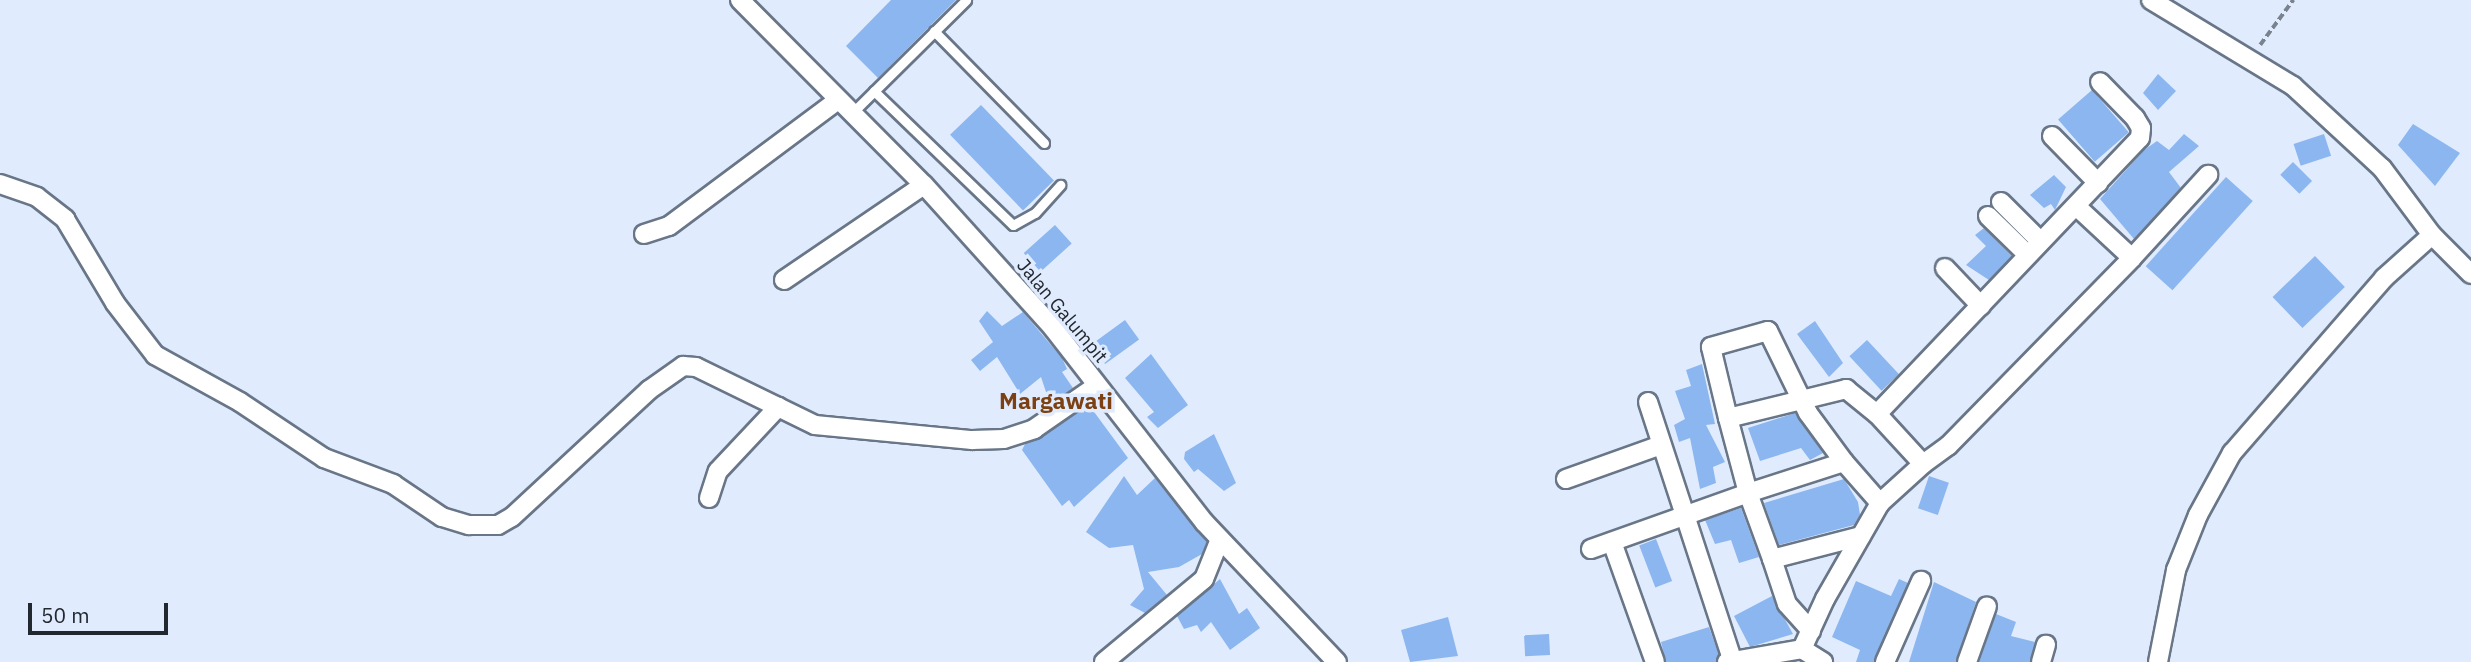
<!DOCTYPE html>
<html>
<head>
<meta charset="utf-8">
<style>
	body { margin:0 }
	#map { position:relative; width:2471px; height:662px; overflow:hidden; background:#e0ecfd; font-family:"IBM Plex Sans",sans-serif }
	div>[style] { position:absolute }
	.building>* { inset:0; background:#8cb6f0; transform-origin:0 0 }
	.path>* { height:3.5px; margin-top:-1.75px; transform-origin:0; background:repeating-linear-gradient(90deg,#79828d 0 7px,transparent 0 10.5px) }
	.roads { filter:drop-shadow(2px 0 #687688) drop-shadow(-2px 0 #687688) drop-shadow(0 2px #687688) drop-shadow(0 -2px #687688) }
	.lane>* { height:9px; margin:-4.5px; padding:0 4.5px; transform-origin:4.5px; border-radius:4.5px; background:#fff }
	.street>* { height:18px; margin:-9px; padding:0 9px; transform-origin:9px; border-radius:9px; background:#fff }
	span { translate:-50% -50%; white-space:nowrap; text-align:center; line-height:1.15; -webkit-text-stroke:7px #e0ecfd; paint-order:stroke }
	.street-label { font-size:19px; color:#22282f }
	.quarter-label { font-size:23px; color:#7c4012; font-weight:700 }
	.scale { position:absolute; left:28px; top:603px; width:140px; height:32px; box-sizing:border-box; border:4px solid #22282f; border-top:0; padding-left:9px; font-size:21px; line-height:24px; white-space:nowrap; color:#22282f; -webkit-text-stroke:5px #e0ecfd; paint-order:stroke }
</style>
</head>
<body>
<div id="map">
	<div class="building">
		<div style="clip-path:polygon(891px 0,956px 0,878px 78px,846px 46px)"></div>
		<div style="clip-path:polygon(2158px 74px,2176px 91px,2158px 110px,2143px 93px)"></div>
		<div style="left:2092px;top:90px;width:56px;height:45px;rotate:49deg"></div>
		<div style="left:981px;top:105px;width:105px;height:43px;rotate:46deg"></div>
		<div style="clip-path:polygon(2413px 124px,2460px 153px,2435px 186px,2398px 145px)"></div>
		<div style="clip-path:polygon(2184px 134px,2199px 146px,2169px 172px,2181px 188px,2134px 239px,2100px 199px,2144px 150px,2157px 141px,2169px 150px)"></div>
		<div style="left:2324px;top:134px;width:23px;height:32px;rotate:72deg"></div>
		<div style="left:2293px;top:162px;width:27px;height:18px;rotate:45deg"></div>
		<div style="clip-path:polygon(2054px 175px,2066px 187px,2055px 210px,2051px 204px,2044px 208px,2030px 195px)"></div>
		<div style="left:2226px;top:177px;width:36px;height:120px;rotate:42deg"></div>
		<div style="left:1055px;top:225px;width:25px;height:42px;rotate:48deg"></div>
		<div style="clip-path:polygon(1984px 228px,2012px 256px,1989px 280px,1966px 265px,1986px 246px,1975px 235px)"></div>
		<div style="left:2315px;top:256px;width:43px;height:59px;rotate:46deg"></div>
		<div style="clip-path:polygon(987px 311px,1002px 326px,1023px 312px,1062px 358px,1067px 369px,1062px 372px,1073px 388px,1050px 404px,1041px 377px,1020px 394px,997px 357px,980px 371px,971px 360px,993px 342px,979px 321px)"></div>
		<div style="left:1125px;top:320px;width:24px;height:42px;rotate:54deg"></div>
		<div style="clip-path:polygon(1815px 321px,1843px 363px,1829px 377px,1797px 334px)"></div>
		<div style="left:1867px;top:340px;width:47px;height:24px;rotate:47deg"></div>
		<div style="clip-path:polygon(1151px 354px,1188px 405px,1158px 428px,1147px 417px,1154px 412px,1125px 378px)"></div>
		<div style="clip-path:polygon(1702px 364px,1715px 424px,1706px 425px,1725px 462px,1713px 467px,1716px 483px,1700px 489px,1690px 438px,1679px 442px,1674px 425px,1685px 419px,1675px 391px,1691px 386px,1686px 370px)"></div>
		<div style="clip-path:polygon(1089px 405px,1128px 458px,1074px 507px,1069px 500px,1062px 506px,1022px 450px,1025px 444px)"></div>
		<div style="clip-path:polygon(1795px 413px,1823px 453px,1810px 460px,1801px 448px,1760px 461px,1748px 428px)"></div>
		<div style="clip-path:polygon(1214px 434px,1236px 483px,1224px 491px,1198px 469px,1194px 472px,1184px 459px,1185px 452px)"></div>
		<div style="clip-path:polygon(1124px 476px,1137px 495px,1155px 478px,1207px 541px,1202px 554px,1179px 567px,1148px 572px,1167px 595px,1145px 613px,1130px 605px,1144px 589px,1133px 545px,1109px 548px,1086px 532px)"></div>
		<div style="left:1929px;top:476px;width:21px;height:34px;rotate:19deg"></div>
		<div style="clip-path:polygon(1844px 479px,1858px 502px,1860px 515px,1854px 525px,1779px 545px,1764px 503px)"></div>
		<div style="clip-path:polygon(1741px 508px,1759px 557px,1739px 563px,1731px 540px,1715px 544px,1705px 520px)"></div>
		<div style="left:1656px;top:539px;width:45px;height:18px;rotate:69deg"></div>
		<div style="clip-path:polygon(1220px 579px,1239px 614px,1247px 608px,1260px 628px,1230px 650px,1211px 622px,1201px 632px,1197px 625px,1184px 629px,1177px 616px)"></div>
		<div style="clip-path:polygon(1899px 579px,1908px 583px,1874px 662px,1856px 662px,1860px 650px,1832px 637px,1856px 581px,1891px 596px)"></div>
		<div style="clip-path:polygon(1934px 582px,1976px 602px,1956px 662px,1909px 662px)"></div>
		<div style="clip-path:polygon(1772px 596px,1793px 634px,1750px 647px,1734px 616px)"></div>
		<div style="clip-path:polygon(1996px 614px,2016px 622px,2011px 636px,2035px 642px,2030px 662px,1979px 662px)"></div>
		<div style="clip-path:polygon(1448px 617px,1458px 656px,1410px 662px,1401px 630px)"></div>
		<div style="clip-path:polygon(1709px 627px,1719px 655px,1716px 662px,1666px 662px,1661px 642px)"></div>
		<div style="left:1549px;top:634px;width:21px;height:25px;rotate:87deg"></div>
	</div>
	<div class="path">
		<div style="left:2260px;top:45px;width:56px;rotate:-53.7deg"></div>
	</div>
	<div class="roads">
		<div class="lane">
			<div style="left:934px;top:31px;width:157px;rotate:45.5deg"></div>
			<div style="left:874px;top:91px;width:193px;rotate:44deg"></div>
			<div style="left:1013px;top:225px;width:25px;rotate:-29deg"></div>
			<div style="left:1035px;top:213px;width:38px;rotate:-48deg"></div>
			<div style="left:851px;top:114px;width:162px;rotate:-44.7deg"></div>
		</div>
		<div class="street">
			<div style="left:740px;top:0;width:261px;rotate:45.2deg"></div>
			<div style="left:924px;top:185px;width:193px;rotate:47.9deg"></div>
			<div style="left:1053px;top:328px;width:246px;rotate:52.1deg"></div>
			<div style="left:1204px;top:522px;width:193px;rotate:46.5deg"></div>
			<div style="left:2151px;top:0;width:166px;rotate:31.2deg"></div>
			<div style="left:2293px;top:86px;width:121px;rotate:42.7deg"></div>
			<div style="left:2382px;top:168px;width:84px;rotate:53.3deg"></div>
			<div style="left:2432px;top:235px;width:55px;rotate:45deg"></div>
			<div style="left:2052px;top:136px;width:66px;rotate:45.6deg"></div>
			<div style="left:0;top:184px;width:39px;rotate:19deg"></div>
			<div style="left:37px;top:197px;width:36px;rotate:38deg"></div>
			<div style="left:65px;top:219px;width:98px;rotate:59.2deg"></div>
			<div style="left:115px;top:303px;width:66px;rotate:52.4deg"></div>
			<div style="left:155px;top:355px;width:97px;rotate:28.9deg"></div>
			<div style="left:240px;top:402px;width:101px;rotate:33.7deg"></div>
			<div style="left:324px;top:458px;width:74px;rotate:20.6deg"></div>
			<div style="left:393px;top:484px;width:59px;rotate:34deg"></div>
			<div style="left:442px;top:517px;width:28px;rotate:17deg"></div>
			<div style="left:469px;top:525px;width:29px"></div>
			<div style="left:498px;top:525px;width:16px;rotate:-30deg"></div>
			<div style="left:512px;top:517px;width:187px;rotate:-42.8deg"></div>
			<div style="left:649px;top:390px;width:42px;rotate:-35.2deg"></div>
			<div style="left:683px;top:366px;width:13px;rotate:4deg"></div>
			<div style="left:696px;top:367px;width:132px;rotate:26deg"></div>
			<div style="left:815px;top:425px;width:158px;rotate:5.5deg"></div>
			<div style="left:972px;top:440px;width:32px;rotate:-2deg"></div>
			<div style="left:1004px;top:439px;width:32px;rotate:-18deg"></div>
			<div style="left:1034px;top:429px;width:75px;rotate:-34.7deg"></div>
			<div style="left:2001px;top:202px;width:55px;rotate:45deg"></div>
			<div style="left:1988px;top:216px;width:54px;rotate:44.3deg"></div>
			<div style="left:644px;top:234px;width:26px;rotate:-18deg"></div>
			<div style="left:669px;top:226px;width:211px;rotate:-36.7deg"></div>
			<div style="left:2132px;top:258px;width:113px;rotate:-47.5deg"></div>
			<div style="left:1945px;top:268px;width:52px;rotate:46.5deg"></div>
			<div style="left:784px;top:280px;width:169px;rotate:-34.2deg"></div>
			<div style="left:1648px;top:402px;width:274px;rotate:71.9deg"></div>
			<div style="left:1728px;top:418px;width:73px;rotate:-103.5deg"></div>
			<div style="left:1711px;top:347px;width:59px;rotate:-15.7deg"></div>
			<div style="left:1768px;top:331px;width:91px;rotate:64deg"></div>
			<div style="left:1808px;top:413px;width:61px;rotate:53.7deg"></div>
			<div style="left:1844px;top:462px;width:101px;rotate:162.1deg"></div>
			<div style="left:1748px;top:493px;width:70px;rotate:70deg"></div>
			<div style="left:1772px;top:559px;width:92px;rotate:-14.5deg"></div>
			<div style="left:1844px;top:462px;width:55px;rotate:48.7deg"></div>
			<div style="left:1923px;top:464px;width:31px;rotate:-36deg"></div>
			<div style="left:1948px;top:446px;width:263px;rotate:-45.6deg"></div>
			<div style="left:2132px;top:258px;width:76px;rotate:-137.1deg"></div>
			<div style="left:1566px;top:479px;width:101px;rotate:-19.7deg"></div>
			<div style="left:709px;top:498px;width:28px;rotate:-72deg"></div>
			<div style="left:718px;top:471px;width:88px;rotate:-46.8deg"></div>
			<div style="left:1612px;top:542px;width:127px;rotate:70.3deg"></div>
			<div style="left:1591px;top:549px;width:167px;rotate:-19.6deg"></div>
			<div style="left:1748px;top:493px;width:78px;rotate:-104.9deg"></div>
			<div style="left:1728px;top:418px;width:122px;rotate:-13.8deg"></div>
			<div style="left:1846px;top:389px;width:40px;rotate:39deg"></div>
			<div style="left:1772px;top:559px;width:47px;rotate:71.6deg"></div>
			<div style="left:1787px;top:604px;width:36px;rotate:48deg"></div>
			<div style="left:1802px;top:649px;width:55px;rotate:-65.3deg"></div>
			<div style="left:1825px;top:599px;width:111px;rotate:-60.2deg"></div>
			<div style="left:1880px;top:503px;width:58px;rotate:-42.2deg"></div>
			<div style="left:1923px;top:464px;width:68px;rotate:-132.6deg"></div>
			<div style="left:1877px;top:414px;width:381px;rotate:-46.4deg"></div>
			<div style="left:2140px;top:138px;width:10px;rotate:-84deg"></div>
			<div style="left:2141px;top:128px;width:12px;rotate:-121deg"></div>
			<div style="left:2135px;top:118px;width:50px;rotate:-134.2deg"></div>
			<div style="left:1104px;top:662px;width:130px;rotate:-39.7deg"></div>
			<div style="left:1204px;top:579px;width:43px;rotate:-68.2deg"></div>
			<div style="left:1727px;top:662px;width:76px;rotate:-9.8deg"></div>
			<div style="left:1802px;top:649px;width:25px;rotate:32deg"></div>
			<div style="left:1885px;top:662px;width:89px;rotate:-66deg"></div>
			<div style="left:1967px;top:662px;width:59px;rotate:-70.3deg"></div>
			<div style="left:2041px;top:662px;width:18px;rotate:-74deg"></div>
			<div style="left:2158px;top:662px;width:94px;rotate:-78.9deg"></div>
			<div style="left:2176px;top:570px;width:59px;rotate:-68.2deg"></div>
			<div style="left:2198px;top:515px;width:71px;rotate:-61.3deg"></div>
			<div style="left:2232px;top:453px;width:232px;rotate:-49deg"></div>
			<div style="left:2384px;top:278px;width:64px;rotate:-41.9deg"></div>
		</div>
	</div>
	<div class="street-label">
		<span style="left:1062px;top:311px;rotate:50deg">Jalan Galumpit</span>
	</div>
	<div class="quarter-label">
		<span style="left:1056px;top:400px">Margawati</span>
	</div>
	<div class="scale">50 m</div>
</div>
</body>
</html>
